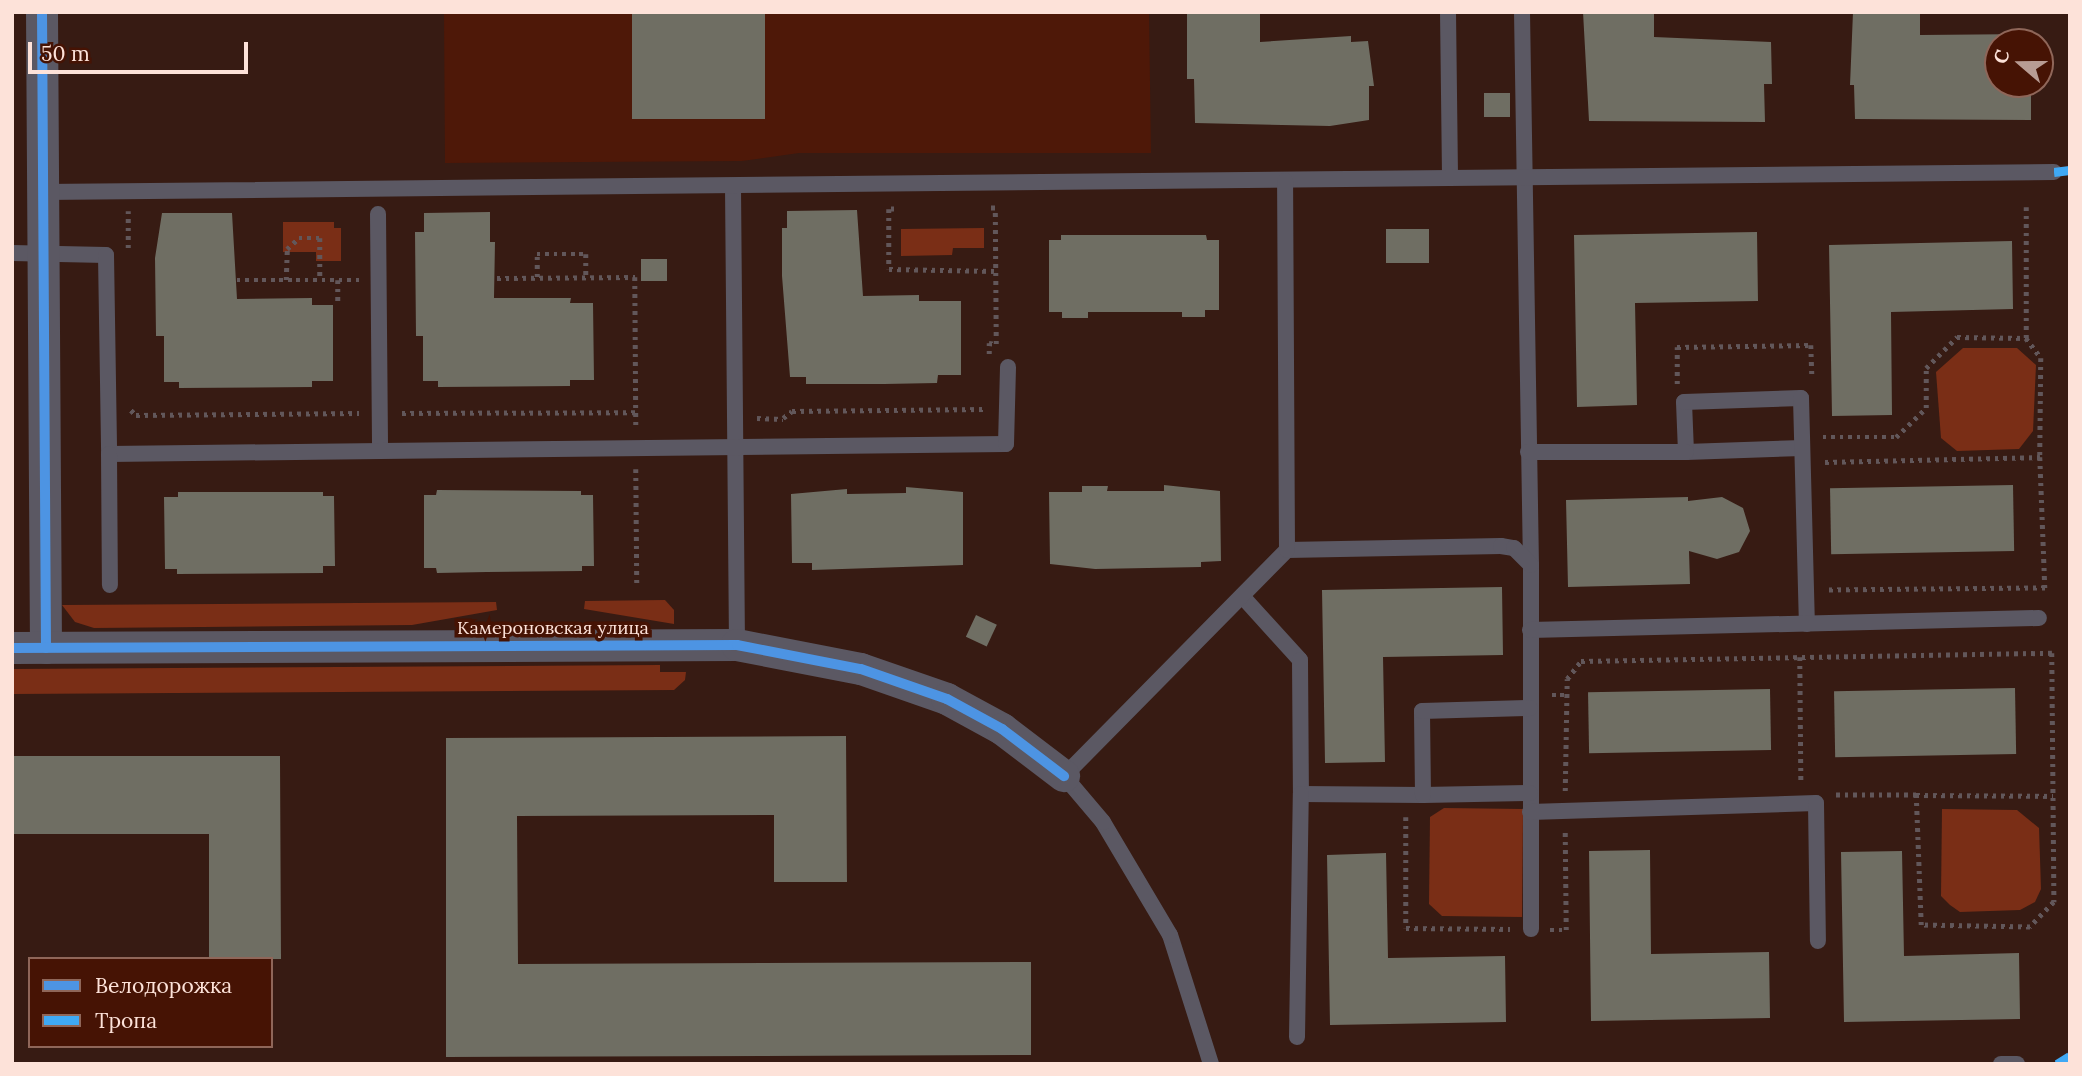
<!DOCTYPE html>
<html>
<head>
<meta charset="utf-8">
<style>
	body { margin:0 }
	#map { position:relative; width:2082px; height:1076px; overflow:hidden; background:#371b13; font-family:Lora,serif }
	div>[style] { position:absolute }
	.built>* { inset:0; background:#4e1808 }
	.green>* { inset:0; background:#7a2e16 }
	.building>* { inset:0; background:#6f6e63; transform-origin:0 0 }
	.path>* { height:4.5px; margin-top:-2.25px; transform-origin:0; background:repeating-linear-gradient(90deg,#62575a 0 3.5px,transparent 0 8.5px) }
	.lane>* { height:16px; margin:-8px; padding:0 8px; transform-origin:8px; border-radius:8px; background:#5b5863 }
	.street>* { height:32px; margin:-16px; padding:0 16px; transform-origin:16px; border-radius:16px; background:#5b5863 }
	.quiet>* { height:9px; margin-top:-4.5px; transform-origin:0; background:repeating-linear-gradient(90deg,#3fa9f5 0 18px,transparent 0 27px) }
	.cycleway>* { height:10px; margin:-5px; padding:0 5px; transform-origin:5px; border-radius:5px; background:#4d94e3 }
	span { translate:-50% -50%; white-space:nowrap; text-align:center; line-height:1.15; -webkit-text-stroke:7px #461304; paint-order:stroke }
	.street-label { font-size:18px; color:#fde2d9 }
	.frame { position:absolute; inset:0; border:14px solid #fde2d9; pointer-events:none }
	.legend { position:absolute; left:28px; top:957px; width:245px; height:91px; box-sizing:border-box; background:#461304; border:2px solid #8f6659; margin:0; padding:9px 12px; list-style:none; font-size:21px; color:#fde2d9 }
	.legend li { display:flex; align-items:center; gap:14px; height:35px }
	.legend b { width:35px; border:2px solid #8f6659 }
	.north { position:absolute; left:1984px; top:28px; width:70px; height:70px; box-sizing:border-box; background:#461304; border:2px solid #8f6659; border-radius:50%; rotate:290deg; font-size:19px; font-weight:700; line-height:28px; text-align:center; color:#fde2d9 }
	.north::after { content:''; display:block; margin:auto; width:24px; height:32px; background:#b89c94; clip-path:polygon(50% 0,100% 100%,50% 72%,0 100%) }
	.scale { position:absolute; left:28px; top:42px; width:220px; height:32px; box-sizing:border-box; border:4px solid #fde2d9; border-top:0; padding-left:9px; font-size:21px; line-height:24px; white-space:nowrap; color:#fde2d9; -webkit-text-stroke:5px #461304; paint-order:stroke }
</style>
</head>
<body>
<div id="map">
	<div class="built">
		<div style="clip-path:polygon(444px 12px,1149px 12px,1151px 153px,799px 153px,742px 161px,445px 163px)"></div>
	</div>
	<div class="green">
		<div style="clip-path:polygon(283px 222px,334px 222px,334px 228px,341px 228px,341px 261px,316px 261px,316px 252px,283px 252px)"></div>
		<div style="clip-path:polygon(984px 228px,984px 248px,953px 248px,952px 255px,901px 256px,901px 229px)"></div>
		<div style="clip-path:polygon(1963px 348px,2017px 348px,2036px 365px,2033px 431px,2019px 449px,1957px 451px,1941px 438px,1936px 372px)"></div>
		<div style="clip-path:polygon(665px 600px,674px 610px,674px 624px,584px 609px,585px 601px)"></div>
		<div style="clip-path:polygon(496px 602px,497px 610px,412px 625px,94px 628px,75px 622px,62px 605px)"></div>
		<div style="clip-path:polygon(660px 665px,660px 672px,686px 672px,685px 680px,674px 690px,12px 694px,12px 669px)"></div>
		<div style="clip-path:polygon(1444px 808px,1523px 809px,1522px 917px,1442px 916px,1429px 904px,1430px 817px)"></div>
		<div style="clip-path:polygon(1942px 809px,2017px 810px,2039px 828px,2041px 889px,2035px 902px,2020px 910px,1960px 912px,1950px 905px,1941px 896px)"></div>
	</div>
	<div class="building">
		<div style="left:632px;top:12px;width:133px;height:107px"></div>
		<div style="clip-path:polygon(1187px 12px,1260px 12px,1260px 42px,1351px 36px,1351px 42px,1368px 41px,1374px 86px,1369px 86px,1369px 120px,1330px 126px,1195px 123px,1194px 79px,1187px 79px)"></div>
		<div style="clip-path:polygon(1583px 12px,1654px 12px,1654px 37px,1771px 42px,1772px 84px,1764px 84px,1765px 122px,1589px 121px)"></div>
		<div style="clip-path:polygon(1853px 12px,1920px 12px,1920px 35px,2030px 34px,2030px 42px,1998px 42px,1998px 84px,2031px 84px,2031px 120px,1855px 119px,1854px 85px,1850px 85px)"></div>
		<div style="left:1484px;top:93px;width:26px;height:24px"></div>
		<div style="clip-path:polygon(857px 210px,863px 296px,919px 295px,919px 301px,961px 301px,961px 375px,938px 375px,937px 383px,884px 384px,806px 384px,806px 377px,790px 377px,782px 276px,782px 228px,787px 228px,787px 211px)"></div>
		<div style="clip-path:polygon(490px 212px,490px 242px,495px 242px,494px 298px,571px 298px,570px 303px,593px 303px,594px 380px,570px 380px,570px 386px,438px 387px,438px 381px,423px 381px,423px 336px,416px 336px,415px 232px,424px 232px,424px 213px)"></div>
		<div style="clip-path:polygon(162px 213px,232px 213px,237px 299px,312px 298px,312px 305px,333px 305px,333px 381px,312px 381px,312px 387px,179px 388px,179px 382px,164px 382px,164px 336px,156px 336px,155px 258px)"></div>
		<div style="left:1386px;top:229px;width:43px;height:34px"></div>
		<div style="clip-path:polygon(1757px 232px,1758px 301px,1635px 303px,1637px 405px,1577px 407px,1574px 235px)"></div>
		<div style="clip-path:polygon(1061px 235px,1206px 235px,1207px 240px,1219px 240px,1219px 310px,1205px 310px,1205px 317px,1182px 317px,1182px 312px,1088px 312px,1088px 318px,1062px 318px,1062px 312px,1049px 312px,1049px 240px,1061px 240px)"></div>
		<div style="clip-path:polygon(2012px 241px,2013px 309px,1891px 312px,1892px 415px,1832px 416px,1829px 245px)"></div>
		<div style="left:641px;top:259px;width:26px;height:22px"></div>
		<div style="clip-path:polygon(1164px 485px,1220px 491px,1221px 561px,1201px 562px,1201px 567px,1095px 569px,1050px 564px,1049px 492px,1082px 492px,1082px 486px,1108px 486px,1107px 491px,1164px 491px)"></div>
		<div style="left:2013px;top:485px;width:66px;height:183px;rotate:89deg"></div>
		<div style="clip-path:polygon(906px 487px,963px 492px,963px 565px,812px 570px,812px 563px,792px 563px,791px 494px,847px 489px,847px 494px,906px 493px)"></div>
		<div style="clip-path:polygon(437px 490px,581px 491px,581px 495px,593px 495px,594px 566px,582px 566px,582px 571px,487px 572px,437px 573px,436px 568px,424px 568px,424px 495px,436px 495px)"></div>
		<div style="clip-path:polygon(178px 492px,323px 492px,323px 496px,334px 496px,335px 566px,323px 566px,323px 573px,177px 574px,177px 569px,165px 569px,164px 497px,178px 497px)"></div>
		<div style="clip-path:polygon(1688px 497px,1688px 501px,1722px 497px,1743px 508px,1750px 531px,1739px 552px,1717px 559px,1689px 551px,1690px 584px,1568px 587px,1566px 500px)"></div>
		<div style="clip-path:polygon(1502px 587px,1503px 655px,1383px 657px,1385px 762px,1325px 763px,1322px 590px)"></div>
		<div style="left:976px;top:615px;width:23px;height:24px;rotate:25deg"></div>
		<div style="left:2015px;top:688px;width:66px;height:181px;rotate:89deg"></div>
		<div style="left:1770px;top:689px;width:61px;height:182px;rotate:89deg"></div>
		<div style="clip-path:polygon(846px 736px,847px 882px,774px 882px,774px 815px,517px 816px,518px 964px,1031px 962px,1031px 1055px,446px 1057px,446px 738px)"></div>
		<div style="clip-path:polygon(12px 756px,280px 756px,281px 959px,209px 959px,209px 834px,12px 834px)"></div>
		<div style="clip-path:polygon(1650px 850px,1651px 954px,1769px 952px,1770px 1018px,1591px 1021px,1589px 851px)"></div>
		<div style="clip-path:polygon(1902px 851px,1904px 956px,2019px 953px,2020px 1019px,1844px 1022px,1841px 852px)"></div>
		<div style="clip-path:polygon(1386px 853px,1388px 958px,1505px 956px,1506px 1022px,1330px 1025px,1327px 855px)"></div>
	</div>
	<div class="path">
		<div style="left:894px;top:209px;width:5px;rotate:180deg"></div>
		<div style="left:889px;top:209px;width:60px;rotate:90deg"></div>
		<div style="left:889px;top:269px;width:105px;rotate:1.1deg"></div>
		<div style="left:128px;top:248px;width:37px;rotate:-90deg"></div>
		<div style="left:537px;top:277px;width:23px;rotate:-90deg"></div>
		<div style="left:537px;top:254px;width:49px"></div>
		<div style="left:586px;top:254px;width:23px;rotate:90deg"></div>
		<div style="left:497px;top:278px;width:138px;rotate:-0.4deg"></div>
		<div style="left:635px;top:277px;width:151px;rotate:89.6deg"></div>
		<div style="left:237px;top:280px;width:122px"></div>
		<div style="left:286px;top:280px;width:31px;rotate:-88deg"></div>
		<div style="left:287px;top:249px;width:16px;rotate:-43deg"></div>
		<div style="left:299px;top:238px;width:21px"></div>
		<div style="left:320px;top:238px;width:42px;rotate:90deg"></div>
		<div style="left:338px;top:280px;width:22px;rotate:90deg"></div>
		<div style="left:2026px;top:338px;width:25px;rotate:53deg"></div>
		<div style="left:2041px;top:358px;width:99px;rotate:90.6deg"></div>
		<div style="left:989px;top:354px;width:11px;rotate:-90deg"></div>
		<div style="left:989px;top:343px;width:7px;rotate:8deg"></div>
		<div style="left:996px;top:344px;width:136px;rotate:-90.4deg"></div>
		<div style="left:995px;top:208px;width:5px;rotate:180deg"></div>
		<div style="left:1677px;top:384px;width:37px;rotate:-90deg"></div>
		<div style="left:1677px;top:347px;width:134px;rotate:-0.9deg"></div>
		<div style="left:1811px;top:345px;width:33px;rotate:88deg"></div>
		<div style="left:131px;top:410px;width:7px;rotate:45deg"></div>
		<div style="left:136px;top:415px;width:223px;rotate:-0.5deg"></div>
		<div style="left:402px;top:413px;width:234px;rotate:-0.2deg"></div>
		<div style="left:757px;top:418px;width:26px;rotate:2deg"></div>
		<div style="left:783px;top:418px;width:11px;rotate:-38deg"></div>
		<div style="left:792px;top:411px;width:194px;rotate:-0.6deg"></div>
		<div style="left:1823px;top:437px;width:73px"></div>
		<div style="left:1896px;top:437px;width:42px;rotate:-44deg"></div>
		<div style="left:1926px;top:408px;width:40px;rotate:-90deg"></div>
		<div style="left:1926px;top:368px;width:44px;rotate:-45deg"></div>
		<div style="left:1957px;top:337px;width:69px;rotate:0.8deg"></div>
		<div style="left:2026px;top:338px;width:131px;rotate:-90deg"></div>
		<div style="left:1825px;top:462px;width:215px;rotate:-1.3deg"></div>
		<div style="left:2040px;top:457px;width:131px;rotate:87.8deg"></div>
		<div style="left:2045px;top:588px;width:218px;rotate:179.5deg"></div>
		<div style="left:636px;top:469px;width:115px;rotate:89.5deg"></div>
		<div style="left:1800px;top:657px;width:127px;rotate:89.5deg"></div>
		<div style="left:1552px;top:695px;width:15px"></div>
		<div style="left:1565px;top:791px;width:112px;rotate:-89deg"></div>
		<div style="left:1567px;top:679px;width:23px;rotate:-52deg"></div>
		<div style="left:1581px;top:661px;width:471px;rotate:-1deg"></div>
		<div style="left:2052px;top:653px;width:249px;rotate:89.5deg"></div>
		<div style="left:2054px;top:902px;width:35px;rotate:134deg"></div>
		<div style="left:2030px;top:927px;width:109px;rotate:-178.9deg"></div>
		<div style="left:1921px;top:925px;width:130px;rotate:-92.2deg"></div>
		<div style="left:1916px;top:795px;width:81px;rotate:180deg"></div>
		<div style="left:1916px;top:795px;width:137px;rotate:0.4deg"></div>
		<div style="left:1406px;top:817px;width:111px;rotate:90deg"></div>
		<div style="left:1406px;top:928px;width:104px;rotate:0.6deg"></div>
		<div style="left:1550px;top:930px;width:16px"></div>
		<div style="left:1566px;top:930px;width:99px;rotate:-90.6deg"></div>
	</div>
	<div class="lane">
		<div style="left:1448px;top:12px;width:166px;rotate:89.3deg"></div>
		<div style="left:1522px;top:12px;width:553px;rotate:89.07deg"></div>
		<div style="left:1531px;top:565px;width:364px;rotate:90deg"></div>
		<div style="left:733px;top:187px;width:458px;rotate:89.5deg"></div>
		<div style="left:43px;top:192px;width:2011px;rotate:-0.57deg"></div>
		<div style="left:378px;top:214px;width:234px;rotate:89.5deg"></div>
		<div style="left:12px;top:253px;width:94px;rotate:1.2deg"></div>
		<div style="left:106px;top:255px;width:199px;rotate:89.1deg"></div>
		<div style="left:109px;top:454px;width:897px;rotate:-0.64deg"></div>
		<div style="left:1006px;top:444px;width:77px;rotate:-88.5deg"></div>
		<div style="left:1802px;top:448px;width:116px;rotate:178deg"></div>
		<div style="left:1686px;top:452px;width:50px;rotate:-92.3deg"></div>
		<div style="left:1684px;top:402px;width:117px;rotate:-2deg"></div>
		<div style="left:1801px;top:398px;width:226px;rotate:88.5deg"></div>
		<div style="left:1528px;top:452px;width:158px"></div>
		<div style="left:109px;top:454px;width:131px;rotate:89.6deg"></div>
		<div style="left:1287px;top:550px;width:214px;rotate:-1.1deg"></div>
		<div style="left:1501px;top:546px;width:13px;rotate:9deg"></div>
		<div style="left:1514px;top:548px;width:24px;rotate:45deg"></div>
		<div style="left:1242px;top:596px;width:86px;rotate:47.8deg"></div>
		<div style="left:1300px;top:660px;width:134px;rotate:89.6deg"></div>
		<div style="left:1301px;top:794px;width:122px;rotate:0.5deg"></div>
		<div style="left:1530px;top:630px;width:509px;rotate:-1.35deg"></div>
		<div style="left:1530px;top:793px;width:107px;rotate:178.9deg"></div>
		<div style="left:1423px;top:795px;width:84px;rotate:-90.7deg"></div>
		<div style="left:1422px;top:711px;width:108px;rotate:-1.6deg"></div>
		<div style="left:1530px;top:812px;width:286px;rotate:-1.8deg"></div>
		<div style="left:1816px;top:803px;width:138px;rotate:89.2deg"></div>
		<div style="left:1297px;top:1037px;width:243px;rotate:-89.1deg"></div>
		<div style="left:1211px;top:1064px;width:135px;rotate:-107.6deg"></div>
		<div style="left:1170px;top:935px;width:131px;rotate:-120.7deg"></div>
		<div style="left:1103px;top:822px;width:60px;rotate:-130.3deg"></div>
		<div style="left:1064px;top:776px;width:317px;rotate:-45.4deg"></div>
		<div style="left:1287px;top:550px;width:369px;rotate:-90.3deg"></div>
		<div style="left:2001px;top:1064px;width:16px"></div>
	</div>
	<div class="street">
		<div style="left:42px;top:12px;width:636px;rotate:89.64deg"></div>
		<div style="left:12px;top:648px;width:725px;rotate:-0.24deg"></div>
		<div style="left:737px;top:645px;width:126px;rotate:11deg"></div>
		<div style="left:861px;top:669px;width:91px;rotate:19.2deg"></div>
		<div style="left:947px;top:699px;width:63px;rotate:28.6deg"></div>
		<div style="left:1002px;top:729px;width:78px;rotate:37.2deg"></div>
	</div>
	<div class="quiet">
		<div style="left:2054px;top:172px;width:16px;rotate:-7deg"></div>
		<div style="left:2057px;top:1064px;width:15px;rotate:-32deg"></div>
	</div>
	<div class="cycleway">
		<div style="left:42px;top:12px;width:636px;rotate:89.64deg"></div>
		<div style="left:12px;top:648px;width:725px;rotate:-0.24deg"></div>
		<div style="left:737px;top:645px;width:126px;rotate:11deg"></div>
		<div style="left:861px;top:669px;width:91px;rotate:19.2deg"></div>
		<div style="left:947px;top:699px;width:63px;rotate:28.6deg"></div>
		<div style="left:1002px;top:729px;width:78px;rotate:37.2deg"></div>
	</div>
	<div class="street-label">
		<span style="left:553px;top:628px">Камероновская улица</span>
	</div>
	<div class="frame"></div>
	<ul class="legend">
	<li><b style="height:9px;background:#4d94e3"></b>Велодорожка</li>
	<li><b style="height:9px;background:#3fa9f5"></b>Тропа</li>
	</ul>
	<div class="north">С</div>
	<div class="scale">50 m</div>
</div>
</body>
</html>
